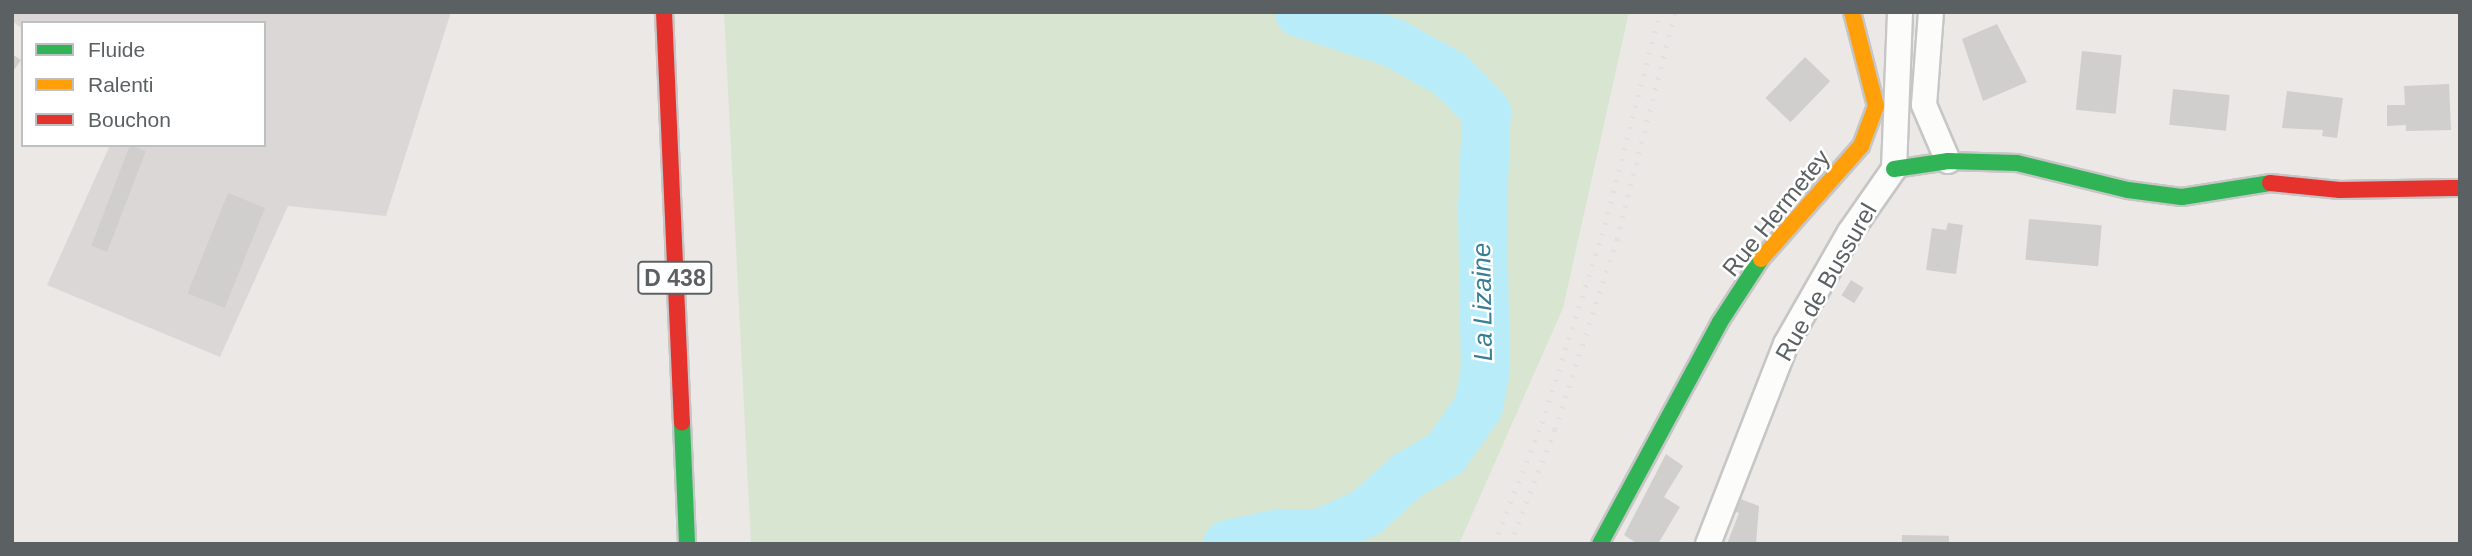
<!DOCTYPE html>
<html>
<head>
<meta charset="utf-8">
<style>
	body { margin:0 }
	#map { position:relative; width:2472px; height:556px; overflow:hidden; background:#ebe8e6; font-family:Helvetica,sans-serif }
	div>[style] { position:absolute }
	.industrial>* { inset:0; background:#dbd7d6 }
	.green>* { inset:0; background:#d8e6d1 }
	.river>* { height:49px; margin:-24.5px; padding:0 24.5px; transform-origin:24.5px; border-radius:24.5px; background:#b8ecf8 }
	.building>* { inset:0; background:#d1cfce; transform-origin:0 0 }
	.roads { filter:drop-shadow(2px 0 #c7c6c6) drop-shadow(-2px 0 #c7c6c6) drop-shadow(0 2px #c7c6c6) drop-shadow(0 -2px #c7c6c6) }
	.street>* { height:24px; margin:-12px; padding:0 12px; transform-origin:12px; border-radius:12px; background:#fcfcfb }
	.fast>* { height:16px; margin:-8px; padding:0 8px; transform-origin:8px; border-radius:8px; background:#30b455 }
	.slow>* { height:16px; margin:-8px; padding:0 8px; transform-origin:8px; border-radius:8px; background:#ff9f0a }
	.jam>* { height:16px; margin:-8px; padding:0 8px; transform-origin:8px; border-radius:8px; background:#e5322d }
	.rail>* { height:5px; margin-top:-2.5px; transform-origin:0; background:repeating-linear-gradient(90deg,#e1e1e1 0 2px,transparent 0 11px) }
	span { translate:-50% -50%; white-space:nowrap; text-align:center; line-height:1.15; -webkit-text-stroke:5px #fff; paint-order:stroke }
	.shield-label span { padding:2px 5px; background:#fff; border:2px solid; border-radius:5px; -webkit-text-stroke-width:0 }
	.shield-label { font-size:23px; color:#5b6163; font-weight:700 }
	.street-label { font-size:24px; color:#5b6163 }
	.water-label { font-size:26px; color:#377e96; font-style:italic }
	.frame { position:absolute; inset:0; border:14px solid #5b6163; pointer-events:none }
	.legend { position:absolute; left:21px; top:21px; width:245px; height:126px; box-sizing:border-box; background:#fff; border:2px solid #bdc0c1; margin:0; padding:9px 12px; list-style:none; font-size:21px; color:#5b6163 }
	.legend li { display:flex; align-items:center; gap:14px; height:35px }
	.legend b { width:35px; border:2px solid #bdc0c1 }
</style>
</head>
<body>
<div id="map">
	<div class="industrial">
		<div style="clip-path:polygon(12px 12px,451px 12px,386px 216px,288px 206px,220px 357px,47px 285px,110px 145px,264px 145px,264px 23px,23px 23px,23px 29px,12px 21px)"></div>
	</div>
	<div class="green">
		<div style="clip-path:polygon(724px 12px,1629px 12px,1563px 308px,1459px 544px,751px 544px)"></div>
	</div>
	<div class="river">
		<div style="left:1227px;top:544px;width:53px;rotate:-11.9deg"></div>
		<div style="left:1279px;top:533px;width:41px"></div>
		<div style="left:1320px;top:533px;width:51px;rotate:-24.5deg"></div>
		<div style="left:1366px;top:512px;width:55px;rotate:-42.1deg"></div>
		<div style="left:1407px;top:475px;width:44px;rotate:-30.1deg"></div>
		<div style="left:1445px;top:453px;width:57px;rotate:-54.9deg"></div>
		<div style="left:1478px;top:406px;width:36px;rotate:-79deg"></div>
		<div style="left:1485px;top:371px;width:163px;rotate:-91.1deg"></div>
		<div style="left:1482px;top:208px;width:97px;rotate:-87.6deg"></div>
		<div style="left:1486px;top:111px;width:52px;rotate:-134.2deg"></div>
		<div style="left:1450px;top:74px;width:66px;rotate:-151.1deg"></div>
		<div style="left:1392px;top:42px;width:98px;rotate:-162.1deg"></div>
	</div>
	<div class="building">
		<div style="clip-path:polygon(1997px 24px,2027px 82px,1983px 101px,1962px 39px)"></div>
		<div style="left:2082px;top:51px;width:40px;height:59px;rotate:6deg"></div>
		<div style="clip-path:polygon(12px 54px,21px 60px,12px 73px)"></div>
		<div style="left:1805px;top:57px;width:35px;height:57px;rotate:44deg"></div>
		<div style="clip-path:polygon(2449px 84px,2451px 130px,2406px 131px,2406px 125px,2387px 126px,2387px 105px,2405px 105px,2404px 86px)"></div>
		<div style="left:2173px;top:89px;width:57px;height:36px;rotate:6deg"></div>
		<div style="clip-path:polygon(2287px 91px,2343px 98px,2337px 138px,2322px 136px,2323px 130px,2282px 128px)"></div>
		<div style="left:130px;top:145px;width:17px;height:108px;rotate:21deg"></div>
		<div style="left:228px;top:193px;width:40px;height:108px;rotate:22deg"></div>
		<div style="left:2029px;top:219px;width:73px;height:41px;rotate:5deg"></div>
		<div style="clip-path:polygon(1948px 223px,1963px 225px,1956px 274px,1926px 270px,1932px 228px,1946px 230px)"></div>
		<div style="left:1851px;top:280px;width:15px;height:18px;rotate:32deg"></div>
		<div style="clip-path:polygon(1666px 454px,1683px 466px,1664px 497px,1680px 507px,1658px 544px,1638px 544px,1624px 535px)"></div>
		<div style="clip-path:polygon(1738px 498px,1759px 506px,1756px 544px,1727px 544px,1739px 513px,1733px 511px)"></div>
		<div style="left:1902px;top:535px;width:47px;height:9px;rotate:1deg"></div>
	</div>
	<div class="roads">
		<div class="street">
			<div style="left:1931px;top:12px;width:93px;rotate:94.3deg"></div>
			<div style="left:1924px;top:105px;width:61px;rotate:66.8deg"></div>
			<div style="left:1708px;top:544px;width:215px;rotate:-68.7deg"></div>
			<div style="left:1786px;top:344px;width:129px;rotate:-60.3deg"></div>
			<div style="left:1850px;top:232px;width:77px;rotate:-55.1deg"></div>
			<div style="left:1894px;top:169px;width:157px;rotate:-87.8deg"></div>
		</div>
		<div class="fast">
			<div style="left:1894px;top:169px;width:55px;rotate:-8.4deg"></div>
			<div style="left:1948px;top:161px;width:69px;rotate:1.7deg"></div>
			<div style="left:2017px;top:163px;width:114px;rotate:13.7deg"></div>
			<div style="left:2128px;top:190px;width:54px;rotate:7.4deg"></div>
			<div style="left:2182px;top:197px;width:89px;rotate:-9deg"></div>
			<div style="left:682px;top:423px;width:121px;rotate:87.6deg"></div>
			<div style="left:1600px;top:544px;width:252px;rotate:-61.6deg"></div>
			<div style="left:1720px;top:322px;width:75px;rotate:-56.9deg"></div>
		</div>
		<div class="slow">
			<div style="left:1761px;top:259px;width:151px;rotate:-48.5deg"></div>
			<div style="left:1861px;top:146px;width:43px;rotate:-69.4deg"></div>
			<div style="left:1876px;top:106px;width:97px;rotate:-104.3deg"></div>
		</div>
		<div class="jam">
			<div style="left:664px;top:12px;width:411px;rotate:87.5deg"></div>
			<div style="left:2270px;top:183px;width:70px;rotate:5.7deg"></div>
			<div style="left:2340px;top:190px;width:120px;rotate:-1deg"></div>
		</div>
	</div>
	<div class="rail">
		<div style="left:1494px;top:544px;width:130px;rotate:-68.4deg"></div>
		<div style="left:1542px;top:423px;width:197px;rotate:-72.3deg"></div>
		<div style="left:1602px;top:235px;width:230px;rotate:-75.4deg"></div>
		<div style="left:1510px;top:544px;width:123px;rotate:-68.6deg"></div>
		<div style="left:1555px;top:429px;width:200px;rotate:-71.9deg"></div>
		<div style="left:1617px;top:239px;width:234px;rotate:-75.7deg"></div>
	</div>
	<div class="shield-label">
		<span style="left:675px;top:278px">D 438</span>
	</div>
	<div class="street-label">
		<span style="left:1776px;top:213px;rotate:-51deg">Rue Hermetey</span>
		<span style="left:1826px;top:282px;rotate:-60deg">Rue de Bussurel</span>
	</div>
	<div class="water-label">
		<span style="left:1483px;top:302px;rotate:-91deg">La Lizaine</span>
	</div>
	<div class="frame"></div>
	<ul class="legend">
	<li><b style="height:9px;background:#30b455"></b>Fluide</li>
	<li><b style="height:9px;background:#ff9f0a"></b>Ralenti</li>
	<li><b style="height:9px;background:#e5322d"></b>Bouchon</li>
	</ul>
</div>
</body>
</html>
